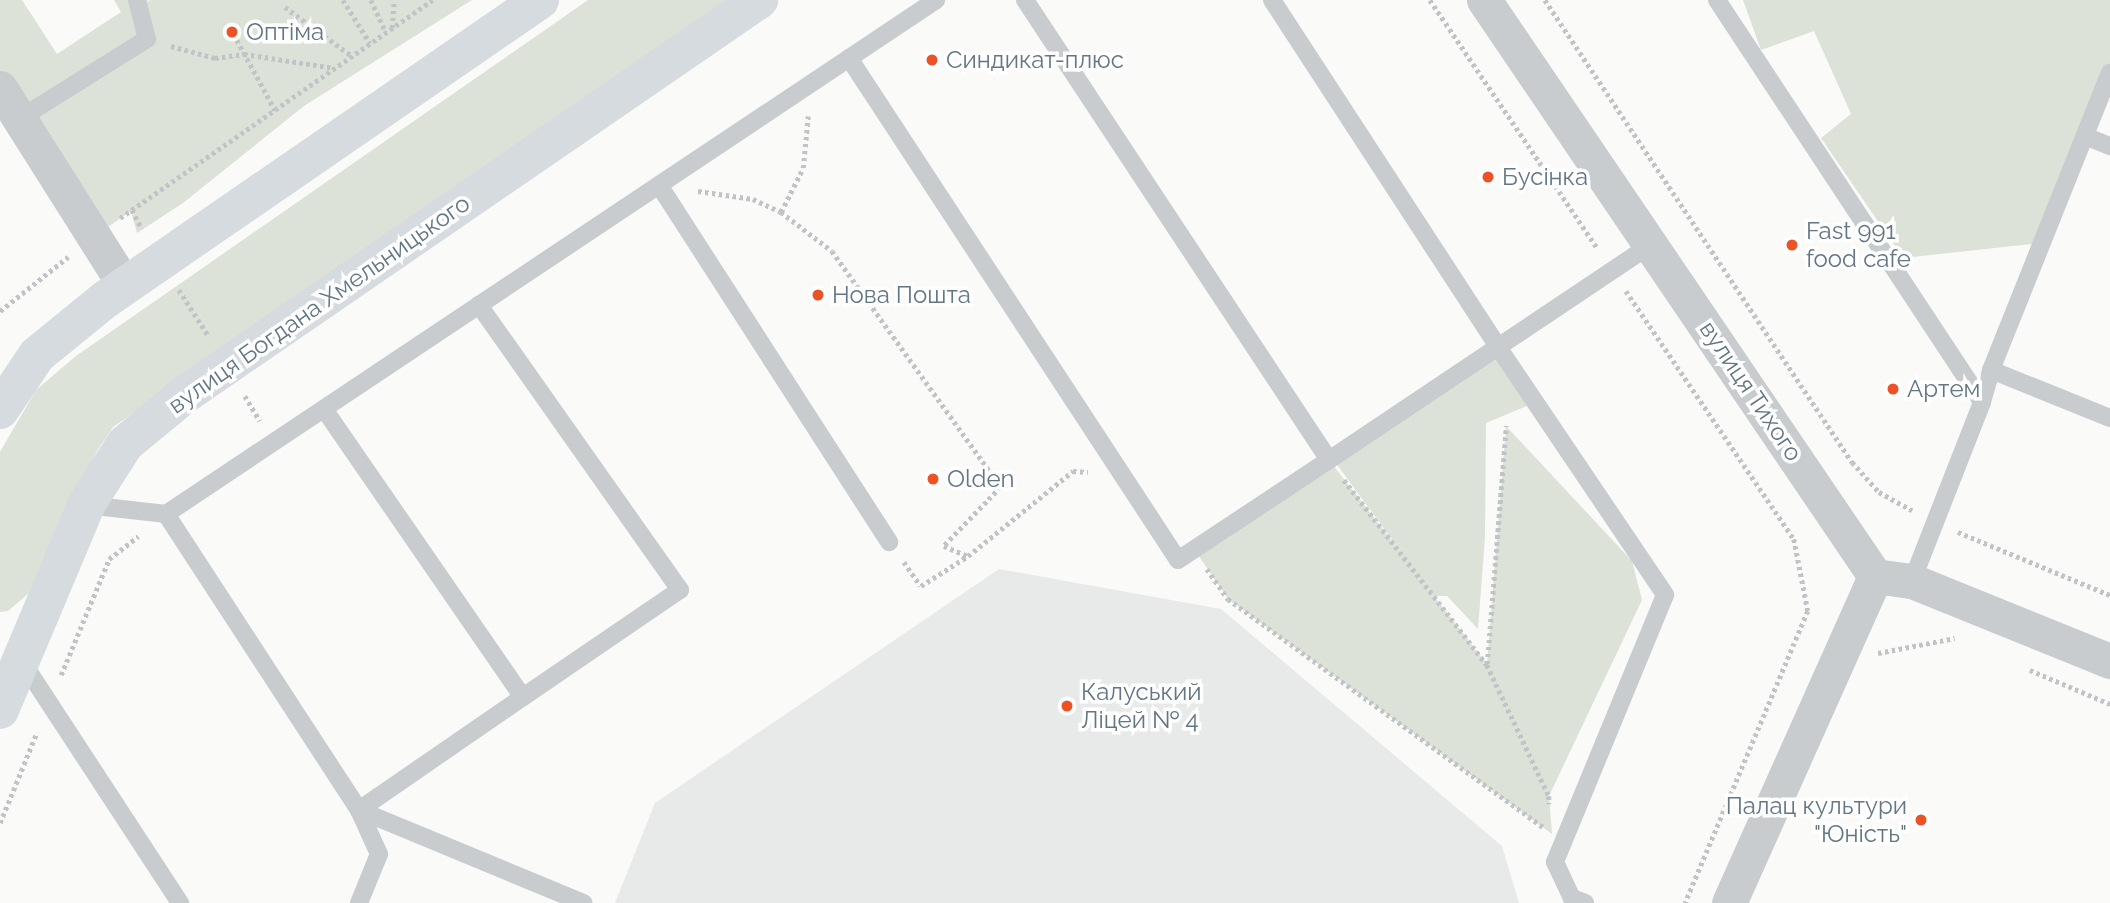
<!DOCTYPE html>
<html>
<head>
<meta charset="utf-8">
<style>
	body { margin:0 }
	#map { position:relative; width:2110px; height:903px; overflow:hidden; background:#fafaf8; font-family:Raleway,sans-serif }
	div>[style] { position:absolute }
	.built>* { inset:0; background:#e8e9e9 }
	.green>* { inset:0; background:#dce2d8 }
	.path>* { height:4.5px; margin-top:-2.25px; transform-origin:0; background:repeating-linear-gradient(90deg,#c1c4c6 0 3.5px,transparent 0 7px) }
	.lane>* { height:18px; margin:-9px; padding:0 9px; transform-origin:9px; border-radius:9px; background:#c8cccf }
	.street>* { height:35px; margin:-17.5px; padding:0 17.5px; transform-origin:17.5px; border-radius:17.5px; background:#c8cccf }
	.secondary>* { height:38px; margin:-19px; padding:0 19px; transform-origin:19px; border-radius:19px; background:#d6dbdf }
	.dots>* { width:19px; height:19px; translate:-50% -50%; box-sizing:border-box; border:4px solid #fff; border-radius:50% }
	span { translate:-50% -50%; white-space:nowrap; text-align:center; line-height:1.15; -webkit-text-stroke:7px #fff; paint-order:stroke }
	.poi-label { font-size:24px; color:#637684 }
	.left { translate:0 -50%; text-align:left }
	.right { translate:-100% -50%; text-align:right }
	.street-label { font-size:24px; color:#637684 }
</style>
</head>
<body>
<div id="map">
	<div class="built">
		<div style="clip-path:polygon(999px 569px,1221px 609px,1502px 846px,1519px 903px,615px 903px,655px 803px)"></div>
	</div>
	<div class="green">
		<div style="clip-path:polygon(0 0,22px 0,57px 54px,121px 12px,114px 0,149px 0,139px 6px,151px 0,472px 0,304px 106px,183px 203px,137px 233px,131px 211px,92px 238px,0 88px)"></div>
		<div style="clip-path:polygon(588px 0,727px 0,113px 427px,97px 451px,28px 594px,8px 611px,0 612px,0 452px,36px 390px,76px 356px)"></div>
		<div style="clip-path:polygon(1743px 0,2110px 0,2110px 72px,2042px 243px,1903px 258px,1821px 138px,1851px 114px,1814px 31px,1761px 50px)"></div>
		<div style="clip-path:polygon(1498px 347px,1536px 402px,1486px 423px,1485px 537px,1478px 629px,1447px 596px,1434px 596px,1487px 664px,1506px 426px,1632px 561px,1642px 600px,1549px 796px,1552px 834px,1228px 599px,1194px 549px,1329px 460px,1405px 557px,1332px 458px)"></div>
	</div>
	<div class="path">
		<div style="left:343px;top:0;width:51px;rotate:57.9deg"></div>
		<div style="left:371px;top:0;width:35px;rotate:65deg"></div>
		<div style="left:1430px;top:0;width:300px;rotate:56deg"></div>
		<div style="left:1545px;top:0;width:555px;rotate:56.4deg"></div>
		<div style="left:1852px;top:462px;width:40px;rotate:48deg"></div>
		<div style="left:1879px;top:492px;width:38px;rotate:29deg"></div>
		<div style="left:285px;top:7px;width:83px;rotate:36.2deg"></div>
		<div style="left:392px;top:28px;width:28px;rotate:-86deg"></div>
		<div style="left:237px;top:40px;width:80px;rotate:61.5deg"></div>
		<div style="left:171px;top:46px;width:46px;rotate:15.3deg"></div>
		<div style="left:215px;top:58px;width:29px;rotate:-8deg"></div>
		<div style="left:244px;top:54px;width:91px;rotate:8.8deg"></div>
		<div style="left:698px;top:191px;width:56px;rotate:8.3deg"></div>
		<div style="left:753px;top:199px;width:31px;rotate:25deg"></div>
		<div style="left:781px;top:212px;width:64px;rotate:37.4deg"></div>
		<div style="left:832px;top:251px;width:290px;rotate:54.4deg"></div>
		<div style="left:1001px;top:487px;width:82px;rotate:134deg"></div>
		<div style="left:944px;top:546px;width:26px;rotate:23deg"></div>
		<div style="left:968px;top:556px;width:135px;rotate:-39deg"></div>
		<div style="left:1073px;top:471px;width:15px;rotate:4deg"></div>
		<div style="left:132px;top:210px;width:21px;rotate:62deg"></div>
		<div style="left:781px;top:212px;width:49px;rotate:-63.4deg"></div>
		<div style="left:803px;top:168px;width:52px;rotate:-84.5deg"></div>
		<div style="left:120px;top:218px;width:381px;rotate:-34.9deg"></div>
		<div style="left:179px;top:290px;width:54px;rotate:57.2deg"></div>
		<div style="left:1626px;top:291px;width:300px;rotate:55.9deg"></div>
		<div style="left:1794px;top:539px;width:73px;rotate:79deg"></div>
		<div style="left:1808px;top:611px;width:317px;rotate:112.8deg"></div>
		<div style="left:0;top:311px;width:87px;rotate:-38.5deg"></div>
		<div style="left:245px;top:396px;width:29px;rotate:59deg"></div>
		<div style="left:1344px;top:480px;width:234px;rotate:52.3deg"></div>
		<div style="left:1487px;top:665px;width:145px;rotate:64.7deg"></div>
		<div style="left:1549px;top:796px;width:8px;rotate:90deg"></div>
		<div style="left:1958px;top:532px;width:165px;rotate:22.5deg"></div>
		<div style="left:904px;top:562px;width:29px;rotate:55deg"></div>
		<div style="left:921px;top:586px;width:56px;rotate:-32.6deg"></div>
		<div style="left:1207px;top:569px;width:37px;rotate:55deg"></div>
		<div style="left:1228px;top:599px;width:389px;rotate:35.9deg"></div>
		<div style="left:1878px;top:653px;width:78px;rotate:-11deg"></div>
		<div style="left:1487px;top:664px;width:239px;rotate:-85.4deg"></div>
		<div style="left:2030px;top:670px;width:87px;rotate:23deg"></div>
		<div style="left:61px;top:675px;width:126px;rotate:-67.5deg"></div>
		<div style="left:109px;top:559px;width:37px;rotate:-38deg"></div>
		<div style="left:0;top:823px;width:98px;rotate:-67.9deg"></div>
	</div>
	<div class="lane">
		<div style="left:1025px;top:0;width:551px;rotate:56.54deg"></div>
		<div style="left:1329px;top:460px;width:203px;rotate:-33.8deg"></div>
		<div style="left:1498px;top:347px;width:299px;rotate:56deg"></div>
		<div style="left:1665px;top:595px;width:289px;rotate:112.4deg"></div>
		<div style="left:1555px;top:862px;width:40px;rotate:65deg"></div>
		<div style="left:1572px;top:898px;width:14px;rotate:21deg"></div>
		<div style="left:1272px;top:0;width:414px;rotate:56.9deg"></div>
		<div style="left:1498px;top:347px;width:185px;rotate:-33.8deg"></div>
		<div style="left:1717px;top:0;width:481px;rotate:56.6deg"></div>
		<div style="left:849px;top:58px;width:600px;rotate:56.76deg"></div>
		<div style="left:1178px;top:560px;width:181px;rotate:-33.5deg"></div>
		<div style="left:19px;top:119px;width:151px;rotate:-32deg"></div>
		<div style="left:147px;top:39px;width:40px;rotate:-104.4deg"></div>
		<div style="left:2085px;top:136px;width:27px;rotate:22deg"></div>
		<div style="left:659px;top:185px;width:425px;rotate:57.2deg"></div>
		<div style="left:1991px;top:370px;width:128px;rotate:22deg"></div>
		<div style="left:324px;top:409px;width:350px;rotate:55.4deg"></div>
		<div style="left:523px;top:697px;width:190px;rotate:-34.3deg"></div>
		<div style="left:680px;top:590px;width:349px;rotate:-125.2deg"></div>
		<div style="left:86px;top:505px;width:81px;rotate:6.4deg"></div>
		<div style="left:166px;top:514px;width:926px;rotate:-33.72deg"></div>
		<div style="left:166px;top:514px;width:353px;rotate:56.9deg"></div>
		<div style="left:359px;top:810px;width:199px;rotate:-34.6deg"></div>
		<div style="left:1912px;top:581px;width:192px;rotate:-68.6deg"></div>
		<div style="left:1982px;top:402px;width:33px;rotate:-74deg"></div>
		<div style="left:1991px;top:370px;width:320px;rotate:-68.2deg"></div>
		<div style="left:23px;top:663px;width:287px;rotate:56.8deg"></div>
		<div style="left:359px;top:810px;width:243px;rotate:22.5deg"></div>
		<div style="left:359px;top:810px;width:48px;rotate:65.6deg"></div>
		<div style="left:379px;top:854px;width:53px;rotate:112.2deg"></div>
	</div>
	<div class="street">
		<div style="left:1484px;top:0;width:696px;rotate:55.83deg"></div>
		<div style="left:1875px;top:576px;width:37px;rotate:8deg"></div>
		<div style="left:1912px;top:581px;width:214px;rotate:22deg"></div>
		<div style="left:0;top:88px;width:234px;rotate:57.7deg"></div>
		<div style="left:1729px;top:903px;width:358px;rotate:-65.9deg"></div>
	</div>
	<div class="secondary">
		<div style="left:0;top:410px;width:66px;rotate:-56.1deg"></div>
		<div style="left:37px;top:355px;width:89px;rotate:-39.1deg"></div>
		<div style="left:106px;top:299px;width:527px;rotate:-34.56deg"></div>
		<div style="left:0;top:710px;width:222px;rotate:-67.2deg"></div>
		<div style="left:86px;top:505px;width:72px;rotate:-57.4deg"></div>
		<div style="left:125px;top:444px;width:77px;rotate:-39.7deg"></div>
		<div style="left:184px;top:395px;width:698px;rotate:-34.49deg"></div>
	</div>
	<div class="dots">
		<div style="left:232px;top:32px;background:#eb5326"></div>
		<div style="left:932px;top:60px;background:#eb5326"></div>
		<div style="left:1488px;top:177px;background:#eb5326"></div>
		<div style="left:1792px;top:245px;background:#eb5326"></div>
		<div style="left:818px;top:295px;background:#eb5326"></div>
		<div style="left:1893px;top:389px;background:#eb5326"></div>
		<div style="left:933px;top:479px;background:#eb5326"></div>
		<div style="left:1067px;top:706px;background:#eb5326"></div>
		<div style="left:1921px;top:820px;background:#eb5326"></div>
	</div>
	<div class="poi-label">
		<span class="left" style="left:246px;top:32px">Оптіма</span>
		<span class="left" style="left:946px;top:60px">Синдикат-плюс</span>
		<span class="left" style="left:1502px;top:177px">Бусінка</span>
		<span class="left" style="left:1806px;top:245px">Fast 991<br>food cafe</span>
		<span class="left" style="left:832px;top:295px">Нова Пошта</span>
		<span class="left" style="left:1907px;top:389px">Артем</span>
		<span class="left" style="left:947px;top:479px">Olden</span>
		<span class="left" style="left:1081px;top:706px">Калуський<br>Ліцей № 4</span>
		<span class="right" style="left:1907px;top:820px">Палац культури<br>"Юність"</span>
	</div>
	<div class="street-label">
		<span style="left:319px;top:304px;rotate:-35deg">вулиця Богдана Хмельницького</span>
		<span style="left:1751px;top:391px;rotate:56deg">вулиця Тихого</span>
	</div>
</div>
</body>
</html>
